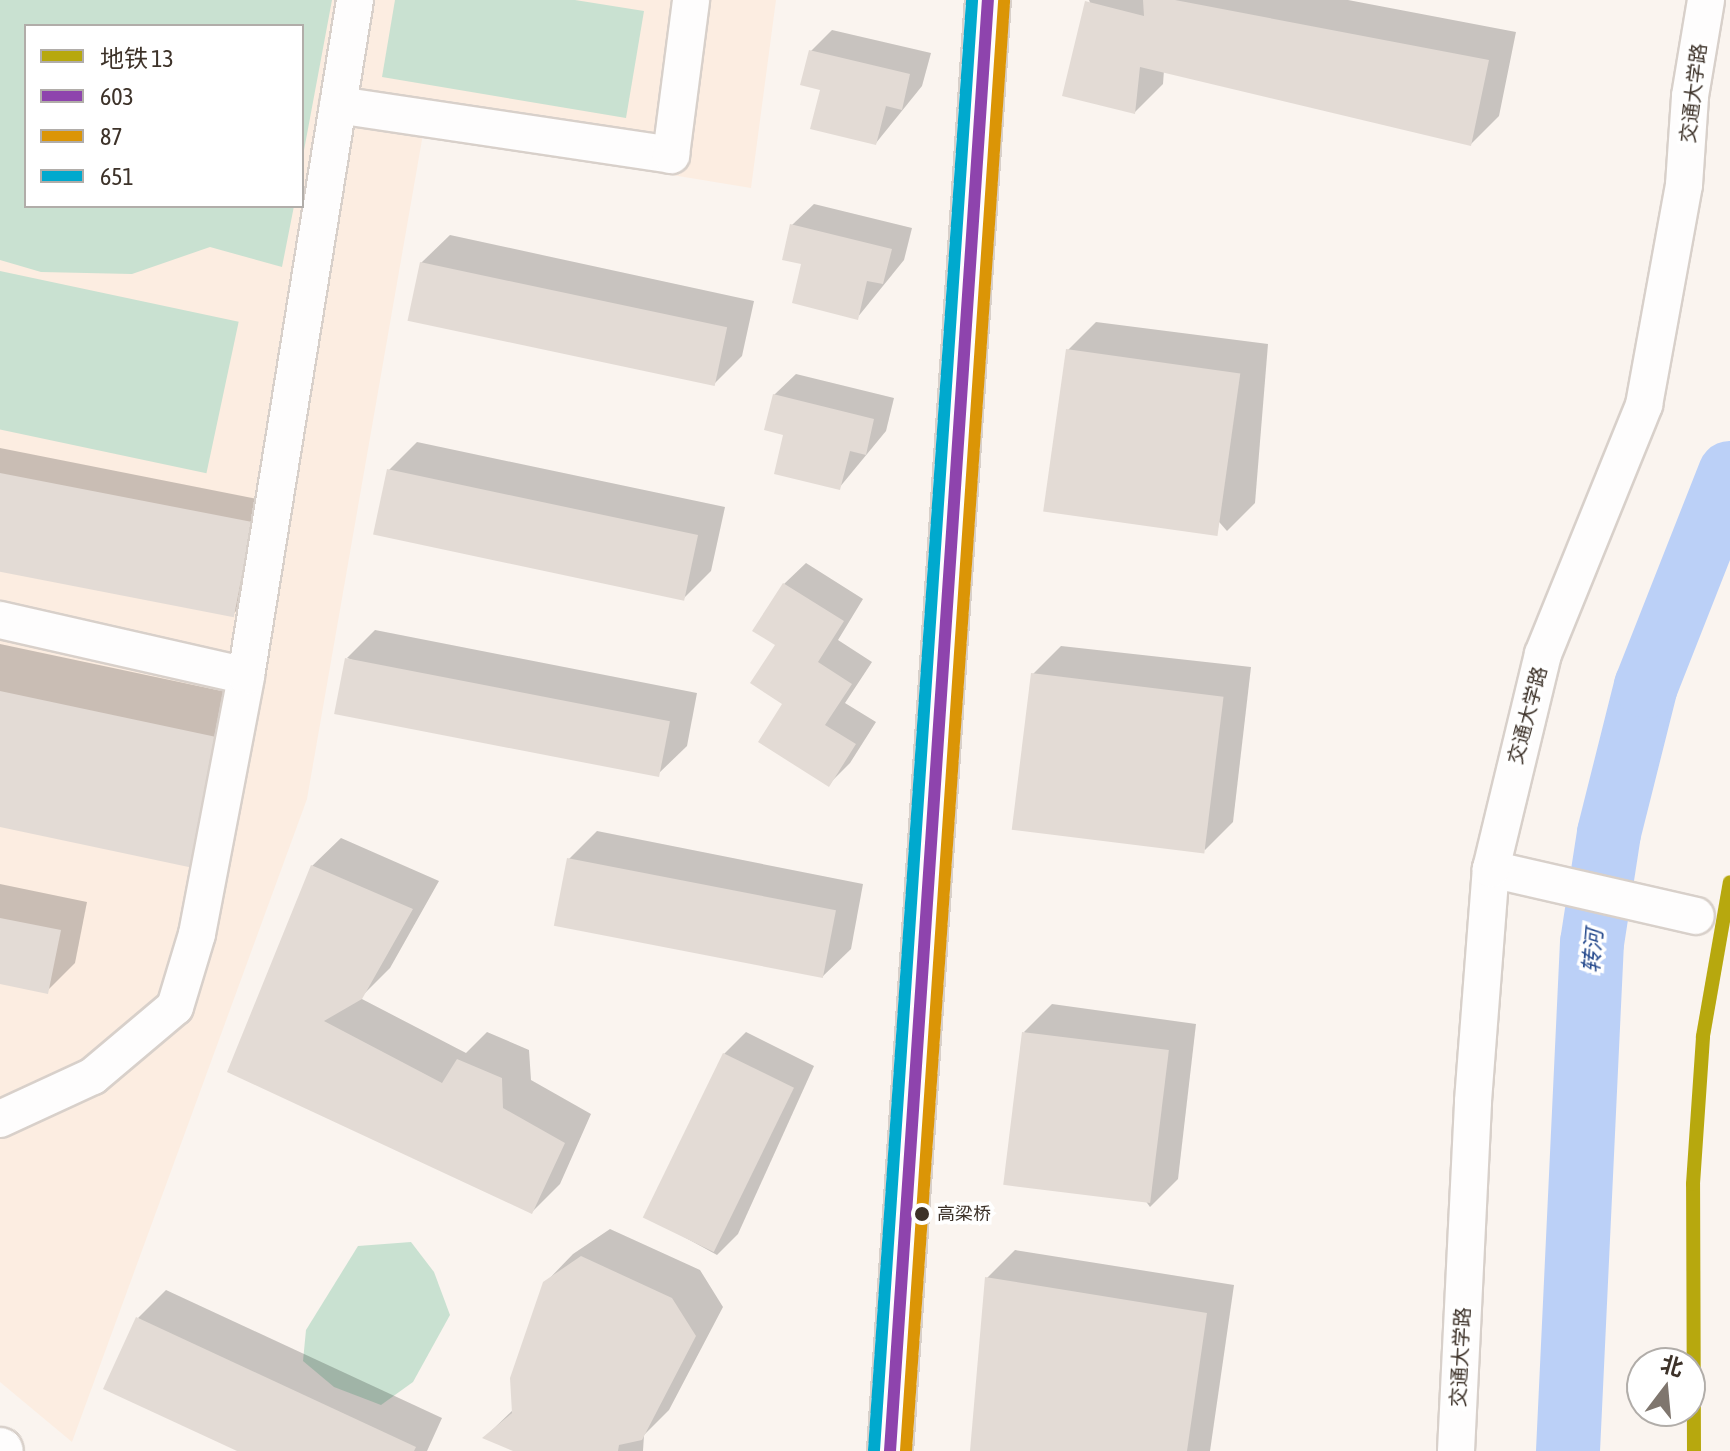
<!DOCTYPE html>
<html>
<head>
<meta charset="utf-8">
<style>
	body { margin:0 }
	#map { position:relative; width:1730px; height:1451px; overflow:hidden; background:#faf4ef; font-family:"Asap Condensed","Noto Sans SC",sans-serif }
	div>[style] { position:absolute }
	.built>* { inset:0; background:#fcede1 }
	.green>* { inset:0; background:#c9e1d1; transform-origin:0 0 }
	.shadow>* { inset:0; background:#0003 }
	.river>* { height:64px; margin:-32px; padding:0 32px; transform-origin:32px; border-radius:32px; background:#bbd0f7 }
	.building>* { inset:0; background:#e3dbd5; transform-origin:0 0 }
	.roads { filter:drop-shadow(2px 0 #d8d0ca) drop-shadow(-2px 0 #d8d0ca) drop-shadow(0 2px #d8d0ca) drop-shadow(0 -2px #d8d0ca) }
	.minor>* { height:36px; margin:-18px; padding:0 18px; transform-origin:18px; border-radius:18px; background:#fefdfd }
	.tertiary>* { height:44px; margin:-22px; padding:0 22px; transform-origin:22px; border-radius:22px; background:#fefdfd }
	.bus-1>* { height:12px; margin:-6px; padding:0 6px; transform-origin:6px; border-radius:6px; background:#8e44ad }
	.bus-2>* { height:12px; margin:-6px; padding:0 6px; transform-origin:6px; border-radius:6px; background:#db9506 }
	.bus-3>* { height:12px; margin:-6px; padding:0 6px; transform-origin:6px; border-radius:6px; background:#00a9ce }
	.metro-1>* { height:14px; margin:-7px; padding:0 7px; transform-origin:7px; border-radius:7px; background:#b7a80e }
	.dots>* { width:22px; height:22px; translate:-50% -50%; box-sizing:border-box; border:4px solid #fff; border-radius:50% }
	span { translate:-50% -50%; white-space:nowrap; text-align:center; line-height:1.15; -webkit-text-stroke:7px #fff; paint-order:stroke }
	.bus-label { font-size:18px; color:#3d3229 }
	.left { translate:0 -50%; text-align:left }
	.street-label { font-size:20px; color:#3d3229 }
	.water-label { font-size:22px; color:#25498c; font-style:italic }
	.legend { position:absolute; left:24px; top:24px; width:280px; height:184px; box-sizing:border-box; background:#fff; border:2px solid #b1ada9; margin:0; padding:10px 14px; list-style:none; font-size:24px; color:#3d3229 }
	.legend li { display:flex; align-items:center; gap:16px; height:40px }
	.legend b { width:40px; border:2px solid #b1ada9 }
	.north { position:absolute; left:1626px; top:1347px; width:80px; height:80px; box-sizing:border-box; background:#fff; border:2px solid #b1ada9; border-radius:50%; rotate:16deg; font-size:22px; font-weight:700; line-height:32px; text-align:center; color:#3d3229 }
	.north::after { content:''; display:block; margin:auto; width:28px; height:36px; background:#7f766e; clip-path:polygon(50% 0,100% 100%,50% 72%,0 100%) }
</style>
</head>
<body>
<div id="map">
	<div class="built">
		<div style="clip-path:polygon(evenodd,0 0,776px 0,751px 188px,423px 134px,307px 799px,72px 1442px,0 1382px,0 0,26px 26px,302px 26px,302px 206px,26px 206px,26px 26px)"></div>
	</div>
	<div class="green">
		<div style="clip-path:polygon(0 0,332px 0,302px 161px,302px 26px,26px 26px,26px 206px,294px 206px,282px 267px,210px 247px,132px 274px,41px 272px,0 260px)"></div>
		<div style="clip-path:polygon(395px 0,575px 0,644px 11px,626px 118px,382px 77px)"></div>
		<div style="left:0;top:271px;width:244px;height:155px;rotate:12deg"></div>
		<div style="clip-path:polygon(411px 1242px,434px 1272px,450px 1315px,413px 1382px,381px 1405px,334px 1387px,303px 1361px,306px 1330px,358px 1246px)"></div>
	</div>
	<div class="shadow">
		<div style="clip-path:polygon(1089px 0,1348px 0,1516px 32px,1499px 116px,1471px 144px,1164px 70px,1163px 84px,1135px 112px)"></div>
		<div style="clip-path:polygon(832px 30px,931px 53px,922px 86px,876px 143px,822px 89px,811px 51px)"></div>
		<div style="clip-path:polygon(814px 204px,912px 228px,904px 260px,857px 318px,804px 263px,792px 225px)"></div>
		<div style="clip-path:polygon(450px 235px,754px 301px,742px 356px,714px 384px,421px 263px)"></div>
		<div style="clip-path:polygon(1096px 322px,1268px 344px,1255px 503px,1227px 531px,1068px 350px)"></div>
		<div style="clip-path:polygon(796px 374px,894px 398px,886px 431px,839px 488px,774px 395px)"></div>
		<div style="clip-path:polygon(417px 442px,725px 507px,711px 571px,683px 599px,389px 470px)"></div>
		<div style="clip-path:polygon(0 448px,273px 502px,255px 593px,233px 614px,0 568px)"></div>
		<div style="clip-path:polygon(806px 563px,863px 599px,838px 640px,872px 662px,845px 703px,876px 722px,850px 763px,829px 784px,785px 703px,777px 644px,784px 584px)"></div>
		<div style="clip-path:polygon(375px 630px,697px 693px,687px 746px,658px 774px,347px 658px)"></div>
		<div style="clip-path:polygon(0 644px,259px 699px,193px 863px,0 821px)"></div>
		<div style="clip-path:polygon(1061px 646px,1251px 667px,1233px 822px,1205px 850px,1033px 674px)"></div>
		<div style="clip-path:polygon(597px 831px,863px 884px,851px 949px,822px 977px,569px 859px)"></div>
		<div style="clip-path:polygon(341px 838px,439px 881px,390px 968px,360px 998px,466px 1053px,487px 1032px,529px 1050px,531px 1080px,591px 1114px,560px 1184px,532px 1212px,229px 1071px,312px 866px)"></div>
		<div style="clip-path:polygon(0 884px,87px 902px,75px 963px,47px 991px,0 982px)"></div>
		<div style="clip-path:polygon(1052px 1004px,1196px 1024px,1178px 1179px,1150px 1207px,1024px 1032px)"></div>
		<div style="clip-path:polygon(746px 1032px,814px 1066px,738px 1234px,717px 1255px,655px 1221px,724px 1054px)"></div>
		<div style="clip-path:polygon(610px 1229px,700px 1270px,723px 1307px,669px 1410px,644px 1435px,643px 1451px,518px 1451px,485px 1437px,514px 1409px,545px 1283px,573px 1254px)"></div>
		<div style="clip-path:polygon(1015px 1250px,1234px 1285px,1210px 1451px,972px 1451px,987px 1278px)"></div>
		<div style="clip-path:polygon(166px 1290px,442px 1418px,427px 1451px,241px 1451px,138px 1318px)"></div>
	</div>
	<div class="river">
		<div style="left:1568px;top:1451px;width:509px;rotate:-87.3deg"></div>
		<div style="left:1592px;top:943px;width:111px;rotate:-81.2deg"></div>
		<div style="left:1609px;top:833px;width:152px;rotate:-75.9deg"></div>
		<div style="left:1646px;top:686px;width:229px;rotate:-68.5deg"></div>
	</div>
	<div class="building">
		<div style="clip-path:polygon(1143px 0,1175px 0,1489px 60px,1471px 146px,1140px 67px,1135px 114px,1062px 96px,1085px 1px,1144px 16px)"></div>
		<div style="clip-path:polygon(809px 50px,910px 74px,902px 110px,886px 106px,876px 145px,810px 129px,820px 90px,800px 85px)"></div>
		<div style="clip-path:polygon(790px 224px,892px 249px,883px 284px,867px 281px,858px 320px,792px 303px,801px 264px,782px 260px)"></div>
		<div style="left:420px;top:262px;width:314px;height:60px;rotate:12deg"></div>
		<div style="left:1066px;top:349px;width:176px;height:164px;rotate:8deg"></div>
		<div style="clip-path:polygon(773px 394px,874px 419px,866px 455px,850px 451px,840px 490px,774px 474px,783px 435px,764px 430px)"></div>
		<div style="left:387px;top:469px;width:318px;height:67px;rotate:12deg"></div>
		<div style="left:0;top:473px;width:257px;height:97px;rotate:11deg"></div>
		<div style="clip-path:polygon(783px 583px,844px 621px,818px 662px,852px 684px,825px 725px,856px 744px,829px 787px,758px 742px,782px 704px,750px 683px,775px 645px,752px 631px)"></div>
		<div style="left:345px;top:658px;width:331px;height:57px;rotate:11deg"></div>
		<div style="left:1031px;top:673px;width:194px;height:158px;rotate:7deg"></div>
		<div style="left:0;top:691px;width:226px;height:133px;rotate:12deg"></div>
		<div style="left:567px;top:858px;width:274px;height:69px;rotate:11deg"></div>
		<div style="clip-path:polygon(311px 865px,413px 909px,362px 999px,324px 1021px,442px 1083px,457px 1059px,502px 1078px,503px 1108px,565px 1143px,532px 1214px,227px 1072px)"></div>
		<div style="clip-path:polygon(0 918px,61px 930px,48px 994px,0 984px)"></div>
		<div style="left:1022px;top:1032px;width:148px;height:154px;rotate:7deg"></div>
		<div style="left:723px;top:1053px;width:79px;height:183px;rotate:26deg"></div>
		<div style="clip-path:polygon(581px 1256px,672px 1298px,696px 1336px,642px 1440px,619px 1445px,618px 1451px,513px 1451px,482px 1438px,512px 1413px,510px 1378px,543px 1282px)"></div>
		<div style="clip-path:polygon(985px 1277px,1207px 1313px,1187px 1451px,970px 1451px)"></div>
		<div style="clip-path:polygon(136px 1317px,416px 1447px,414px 1451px,237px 1451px,103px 1389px)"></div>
	</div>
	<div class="roads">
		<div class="minor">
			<div style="left:338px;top:105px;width:337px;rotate:8.5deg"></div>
			<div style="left:671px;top:155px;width:156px;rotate:-82.6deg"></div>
			<div style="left:0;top:620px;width:252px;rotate:12.8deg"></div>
			<div style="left:1491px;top:869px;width:210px;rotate:12.9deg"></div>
			<div style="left:0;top:1119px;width:102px;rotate:-24.8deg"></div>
			<div style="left:93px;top:1076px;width:107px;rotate:-40.1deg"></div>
			<div style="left:175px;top:1007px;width:76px;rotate:-73.2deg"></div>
			<div style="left:197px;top:934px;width:263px;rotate:-79.2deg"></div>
			<div style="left:246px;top:676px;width:685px;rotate:-80.84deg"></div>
			<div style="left:1456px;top:1451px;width:350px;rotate:-87.2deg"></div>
			<div style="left:1473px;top:1101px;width:233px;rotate:-85.6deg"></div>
			<div style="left:1491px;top:869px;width:221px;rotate:-76.4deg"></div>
			<div style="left:1543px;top:654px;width:269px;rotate:-67.9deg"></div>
			<div style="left:1644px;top:405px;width:224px;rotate:-79.7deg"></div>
			<div style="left:1684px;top:185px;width:89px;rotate:-86.1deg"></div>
			<div style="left:1690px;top:96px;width:97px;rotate:-80.5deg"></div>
		</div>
		<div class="tertiary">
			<div style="left:0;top:1450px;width:1px;rotate:45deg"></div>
			<div style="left:890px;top:1451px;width:1454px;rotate:-86.14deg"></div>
		</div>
	</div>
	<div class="bus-1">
		<div style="left:890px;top:1451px;width:1454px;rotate:-86.14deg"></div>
	</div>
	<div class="bus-2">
		<div style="left:906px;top:1451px;width:1453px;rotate:-86.13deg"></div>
	</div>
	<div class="bus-3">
		<div style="left:874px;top:1450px;width:1453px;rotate:-86.13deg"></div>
	</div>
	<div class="metro-1">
		<div style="left:1694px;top:1451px;width:267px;rotate:-90.2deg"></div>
		<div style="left:1693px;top:1184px;width:148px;rotate:-86.1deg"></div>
		<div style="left:1703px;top:1036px;width:156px;rotate:-80.1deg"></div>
	</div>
	<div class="dots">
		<div style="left:922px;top:1214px;background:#3d3229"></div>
	</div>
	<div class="bus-label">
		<span class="left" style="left:937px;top:1214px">高梁桥</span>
	</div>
	<div class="street-label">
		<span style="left:1693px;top:93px;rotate:-83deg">交通大学路</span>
		<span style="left:1527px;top:715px;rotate:-75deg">交通大学路</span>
		<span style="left:1460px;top:1357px;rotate:-87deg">交通大学路</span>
	</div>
	<div class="water-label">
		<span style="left:1593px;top:951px;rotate:-85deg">转河</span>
	</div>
	<ul class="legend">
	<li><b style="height:10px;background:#b7a80e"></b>地铁 13</li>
	<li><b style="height:10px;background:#8e44ad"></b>603</li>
	<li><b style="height:10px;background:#db9506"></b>87</li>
	<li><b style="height:10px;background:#00a9ce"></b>651</li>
	</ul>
	<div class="north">北</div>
</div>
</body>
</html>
